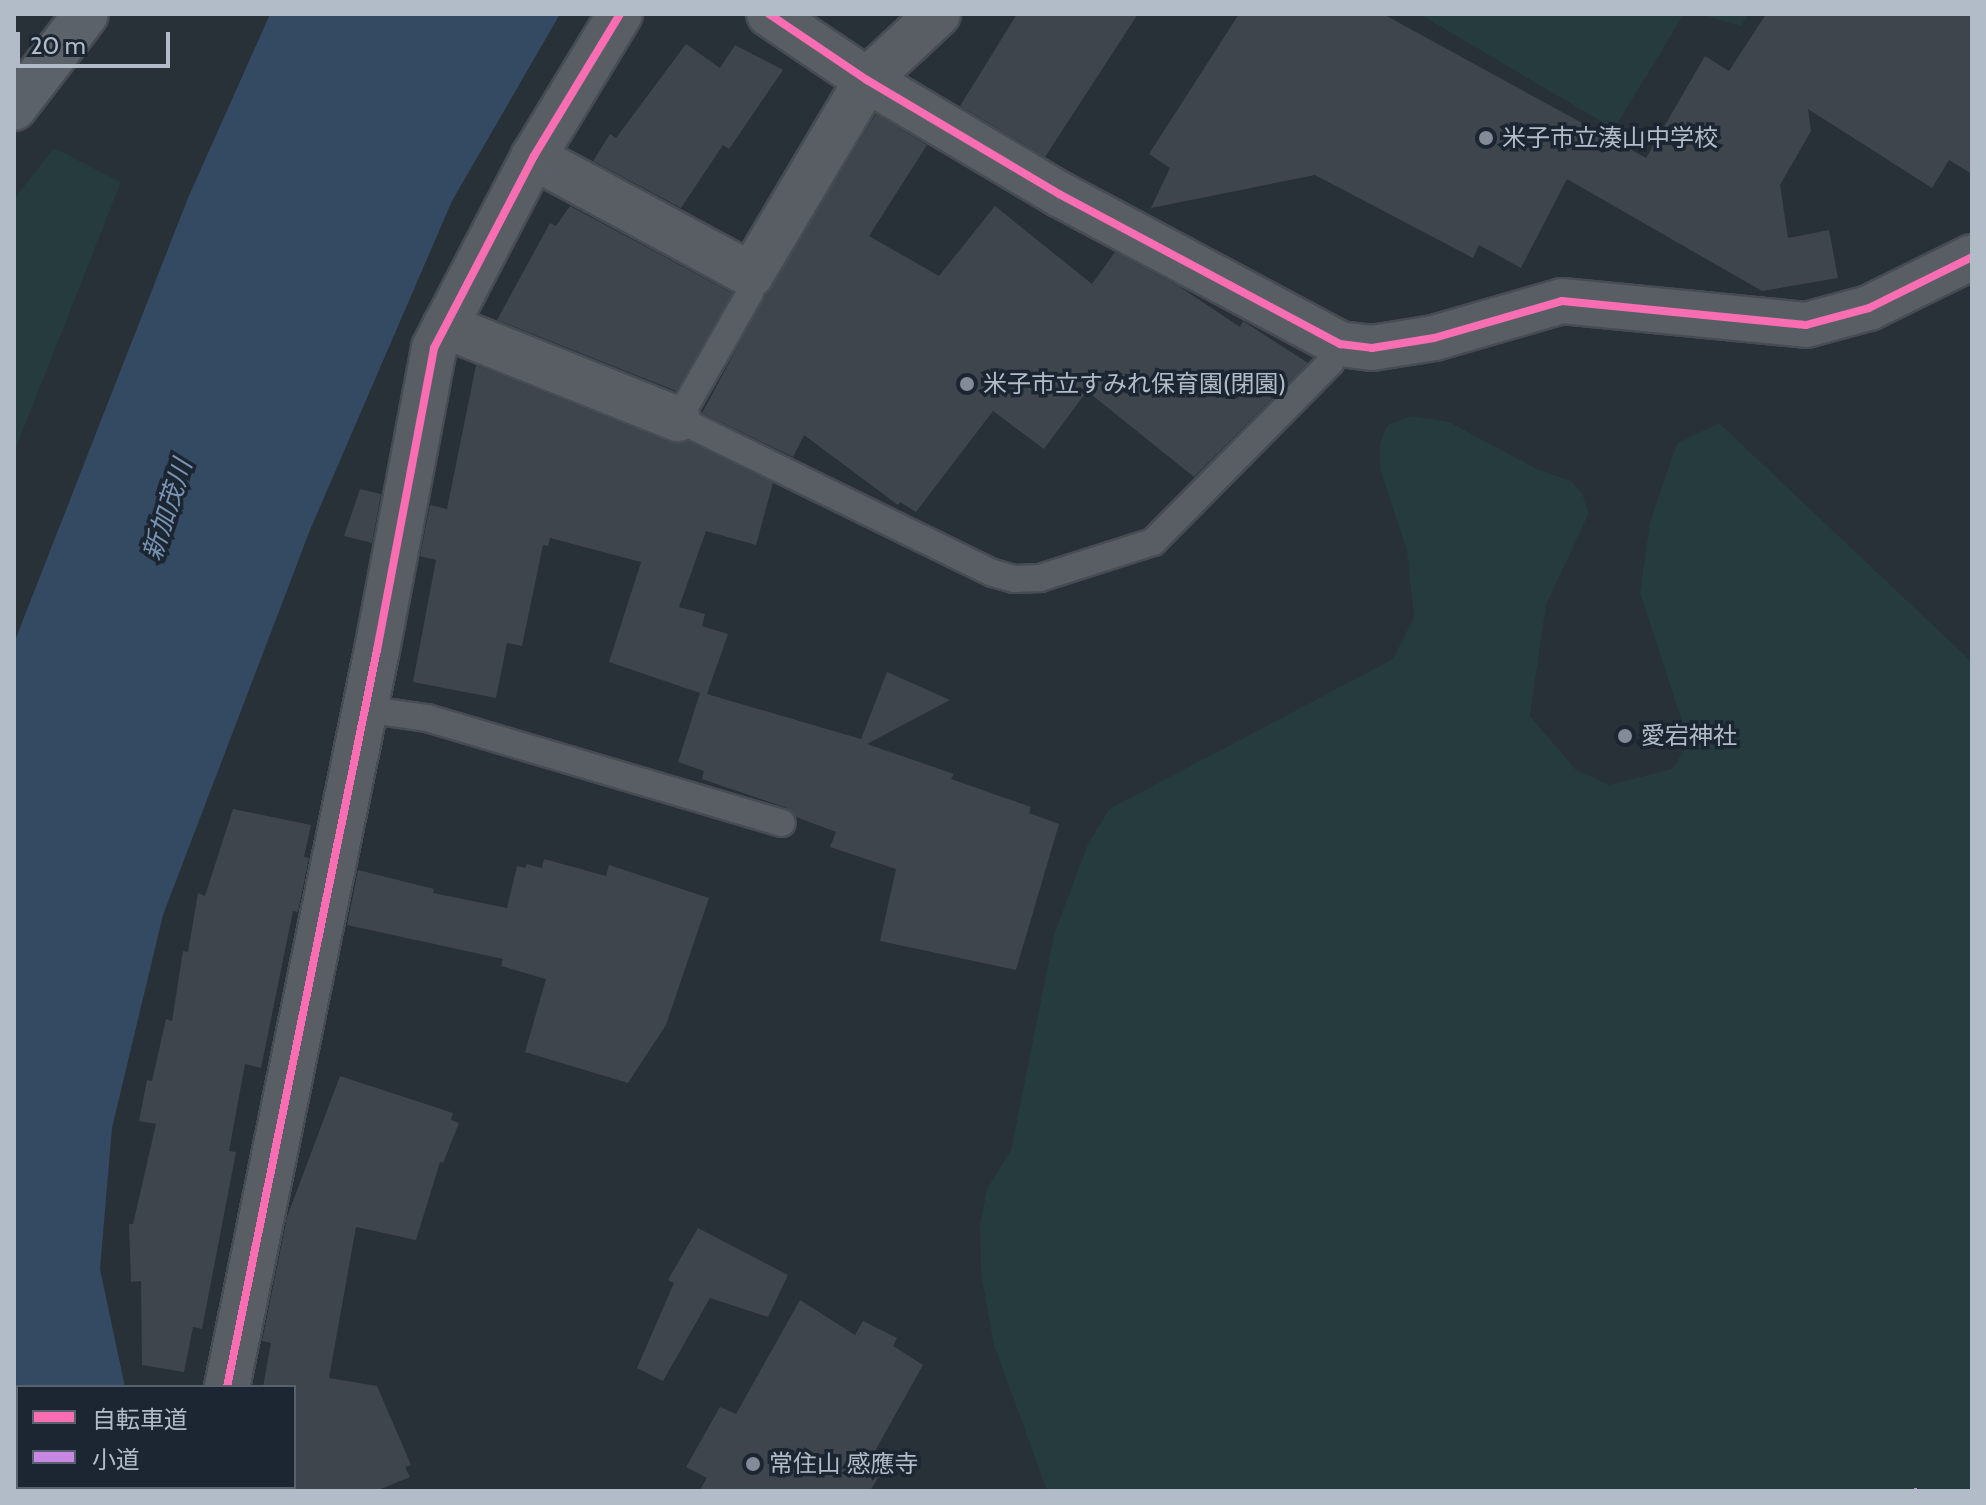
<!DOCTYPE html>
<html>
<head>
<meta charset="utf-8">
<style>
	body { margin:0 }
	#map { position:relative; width:1986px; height:1505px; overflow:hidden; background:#283038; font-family:Cabin,"Noto Sans JP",sans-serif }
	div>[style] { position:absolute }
	.green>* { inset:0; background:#253b3e }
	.water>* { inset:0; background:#344962 }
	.building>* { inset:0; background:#3f454c }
	.roads { filter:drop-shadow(2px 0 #474c52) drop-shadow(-2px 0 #474c52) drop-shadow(0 2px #474c52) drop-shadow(0 -2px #474c52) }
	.lane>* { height:26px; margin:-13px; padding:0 13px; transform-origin:13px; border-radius:13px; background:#595e65 }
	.street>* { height:44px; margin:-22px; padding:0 22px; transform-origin:22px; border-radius:22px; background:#595e65 }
	.secondary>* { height:44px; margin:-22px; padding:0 22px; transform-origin:22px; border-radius:22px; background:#5c626a }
	.quiet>* { height:6px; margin-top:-3px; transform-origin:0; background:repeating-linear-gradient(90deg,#c787e3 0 12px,transparent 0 18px) }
	.cycleway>* { height:8px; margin:-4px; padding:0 4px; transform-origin:4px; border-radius:4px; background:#f96db3 }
	.dots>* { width:22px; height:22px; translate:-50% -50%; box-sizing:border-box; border:4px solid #1c2633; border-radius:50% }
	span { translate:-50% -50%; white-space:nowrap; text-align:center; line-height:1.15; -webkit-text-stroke:7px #1c2633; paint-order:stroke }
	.poi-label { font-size:24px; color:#b2bcc9 }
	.left { translate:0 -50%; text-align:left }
	.water-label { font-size:26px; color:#7994b2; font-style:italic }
	.frame { position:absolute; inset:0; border:16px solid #b2bcc9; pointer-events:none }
	.legend { position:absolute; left:16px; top:1385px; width:280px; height:104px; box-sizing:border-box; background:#1c2633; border:2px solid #58626f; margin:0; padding:10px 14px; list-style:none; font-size:24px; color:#b2bcc9 }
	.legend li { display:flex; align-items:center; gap:16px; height:40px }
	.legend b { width:40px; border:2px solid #58626f }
	.scale { position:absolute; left:16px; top:32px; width:154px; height:36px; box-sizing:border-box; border:4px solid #b2bcc9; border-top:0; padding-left:10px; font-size:24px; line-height:28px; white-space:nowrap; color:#b2bcc9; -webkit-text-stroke:6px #1c2633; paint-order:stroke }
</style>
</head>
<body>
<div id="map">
	<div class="green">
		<div style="clip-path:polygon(1419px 14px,1684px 14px,1614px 129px)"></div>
		<div style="clip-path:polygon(1699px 14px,1749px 14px,1741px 26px)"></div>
		<div style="clip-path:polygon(54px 148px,121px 182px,14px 453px,14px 199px)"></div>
		<div style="clip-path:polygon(1412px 416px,1449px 422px,1539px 470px,1571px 481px,1582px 493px,1589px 513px,1546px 605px,1530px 716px,1575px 769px,1609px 785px,1672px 769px,1689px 743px,1640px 593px,1650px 522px,1677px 443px,1719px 423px,1972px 662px,1972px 1491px,1047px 1491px,994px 1345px,981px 1274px,980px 1224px,987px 1189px,1011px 1150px,1054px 935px,1087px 846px,1109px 809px,1393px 659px,1414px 617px,1407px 551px,1380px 469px,1380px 443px,1388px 425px)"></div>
	</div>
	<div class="water">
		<div style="clip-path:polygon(270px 14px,560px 14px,452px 201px,310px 530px,163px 915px,112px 1128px,100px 1269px,125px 1387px,18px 1387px,18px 1487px,162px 1487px,164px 1491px,14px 1491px,14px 643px,188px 198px)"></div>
	</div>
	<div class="building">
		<div style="clip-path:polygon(1017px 14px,1138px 14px,1045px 157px,960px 106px)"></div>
		<div style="clip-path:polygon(1239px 14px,1383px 14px,1646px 158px,1705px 56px,1729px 71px,1766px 14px,1972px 14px,1972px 174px,1949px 160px,1932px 188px,1808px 109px,1811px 131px,1780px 185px,1788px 238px,1829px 230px,1838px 278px,1762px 291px,1567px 179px,1521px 268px,1479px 245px,1473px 258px,1315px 175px,1151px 208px,1170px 168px,1149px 154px)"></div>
		<div style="clip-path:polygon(686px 44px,720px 68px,735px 45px,783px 70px,729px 149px,723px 145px,681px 208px,593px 161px,610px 134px,616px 138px)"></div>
		<div style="clip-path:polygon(876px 114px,927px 145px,869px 236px,939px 276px,995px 206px,1092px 284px,1115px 252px,1180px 287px,1240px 327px,1243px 321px,1308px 363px,1194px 477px,1087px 391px,1044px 449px,993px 411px,916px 512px,900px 502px,898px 505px,804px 435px,793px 457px,702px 413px,766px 294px)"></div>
		<div style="clip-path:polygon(570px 206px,732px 293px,676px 391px,497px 320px,550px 223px,556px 226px)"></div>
		<div style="clip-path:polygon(476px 365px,669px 442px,687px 441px,773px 483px,756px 545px,706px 531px,679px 607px,705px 614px,702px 626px,728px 634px,707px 694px,861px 739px,887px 672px,950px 700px,867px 744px,954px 774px,951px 779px,1031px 807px,1029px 813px,1059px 824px,1016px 970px,880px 941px,896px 869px,830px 847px,836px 832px,796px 817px,787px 808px,702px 779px,704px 771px,678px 762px,700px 693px,609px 662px,641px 562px,550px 538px,548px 546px,543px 545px,522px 646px,507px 643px,496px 698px,413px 682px,436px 560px,420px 556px,430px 505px,447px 509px)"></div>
		<div style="clip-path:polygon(360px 489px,381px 494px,372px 543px,344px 536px)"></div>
		<div style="clip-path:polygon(233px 809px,311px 825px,304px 857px,309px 858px,298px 912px,293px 911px,261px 1068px,245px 1064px,229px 1151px,236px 1152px,202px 1329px,193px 1327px,184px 1372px,142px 1365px,141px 1281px,131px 1282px,129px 1224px,133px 1224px,156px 1124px,139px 1121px,147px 1080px,152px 1081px,166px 1019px,172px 1021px,183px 951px,188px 952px,198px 893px,205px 896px)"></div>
		<div style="clip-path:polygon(544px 859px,606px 876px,609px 865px,709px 898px,666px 1025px,628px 1083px,525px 1052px,546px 979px,501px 966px,503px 959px,347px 925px,358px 870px,434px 889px,433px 893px,507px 908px,517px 866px,525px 868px,527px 864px,542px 868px)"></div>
		<div style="clip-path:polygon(340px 1076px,453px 1113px,451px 1120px,459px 1123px,443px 1163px,440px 1162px,416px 1240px,356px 1227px,329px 1378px,377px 1386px,411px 1465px,405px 1467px,410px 1477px,376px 1491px,294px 1491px,294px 1387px,263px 1387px,271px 1343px,262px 1341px,287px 1217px)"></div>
		<div style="clip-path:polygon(698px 1228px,788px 1275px,768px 1317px,710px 1298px,663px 1381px,637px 1368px,674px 1283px,668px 1280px)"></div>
		<div style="clip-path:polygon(800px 1300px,855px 1335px,863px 1321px,897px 1338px,893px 1346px,923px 1365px,875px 1451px,890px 1458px,870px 1491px,699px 1491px,707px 1478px,686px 1467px,720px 1407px,736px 1414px)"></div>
	</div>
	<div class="roads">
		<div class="lane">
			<div style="left:751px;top:275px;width:18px;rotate:93deg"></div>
			<div style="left:750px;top:293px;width:145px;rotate:119.7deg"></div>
			<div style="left:678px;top:419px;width:351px;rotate:26.1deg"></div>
			<div style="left:993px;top:573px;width:22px;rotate:16deg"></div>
			<div style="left:1014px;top:579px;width:26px;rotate:-2deg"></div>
			<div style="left:1040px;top:578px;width:119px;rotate:-17.7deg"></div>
			<div style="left:1153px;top:542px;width:252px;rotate:-45.3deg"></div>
			<div style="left:1330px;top:363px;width:21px;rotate:-62deg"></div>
			<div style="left:365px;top:709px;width:63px;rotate:8.3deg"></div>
			<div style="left:427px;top:718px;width:370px;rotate:16.5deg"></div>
		</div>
		<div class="street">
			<div style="left:769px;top:14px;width:118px;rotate:34deg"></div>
			<div style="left:867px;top:80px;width:223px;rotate:30.7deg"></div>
			<div style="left:1059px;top:194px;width:319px;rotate:28.1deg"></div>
			<div style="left:1340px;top:344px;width:32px;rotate:7deg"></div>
			<div style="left:1372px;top:348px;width:63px;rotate:-9.2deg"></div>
			<div style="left:1434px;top:338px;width:133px;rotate:-16.1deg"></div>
			<div style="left:1562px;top:301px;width:245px;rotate:5.6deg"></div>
			<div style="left:1806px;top:325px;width:65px;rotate:-15.1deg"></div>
			<div style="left:1869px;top:308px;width:115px;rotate:-26.3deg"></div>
			<div style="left:533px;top:157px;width:248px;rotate:28.4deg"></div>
			<div style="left:751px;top:275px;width:227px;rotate:-59.3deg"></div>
			<div style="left:867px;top:80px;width:97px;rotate:-42.9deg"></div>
			<div style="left:445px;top:326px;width:251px;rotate:21.8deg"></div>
			<div style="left:227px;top:1387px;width:752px;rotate:-78.5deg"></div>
			<div style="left:377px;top:650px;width:307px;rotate:-79.3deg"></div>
			<div style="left:434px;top:348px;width:216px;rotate:-62.5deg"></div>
			<div style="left:534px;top:156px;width:166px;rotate:-58.8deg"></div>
			<div style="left:225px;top:1487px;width:4px;rotate:90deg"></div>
		</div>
		<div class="secondary">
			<div style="left:14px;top:108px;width:118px;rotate:-52.5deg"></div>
		</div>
	</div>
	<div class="quiet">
		<div style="left:1914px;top:1491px;width:3px"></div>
	</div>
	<div class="cycleway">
		<div style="left:769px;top:14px;width:118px;rotate:34deg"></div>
		<div style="left:867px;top:80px;width:223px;rotate:30.7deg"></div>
		<div style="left:1059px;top:194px;width:319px;rotate:28.1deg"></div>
		<div style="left:1340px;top:344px;width:32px;rotate:7deg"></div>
		<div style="left:1372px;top:348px;width:63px;rotate:-9.2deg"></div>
		<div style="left:1434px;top:338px;width:133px;rotate:-16.1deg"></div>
		<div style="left:1562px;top:301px;width:245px;rotate:5.6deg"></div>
		<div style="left:1806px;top:325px;width:65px;rotate:-15.1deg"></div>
		<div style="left:1869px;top:308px;width:115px;rotate:-26.3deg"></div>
		<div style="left:227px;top:1387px;width:752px;rotate:-78.5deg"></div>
		<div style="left:377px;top:650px;width:307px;rotate:-79.3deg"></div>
		<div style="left:434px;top:348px;width:216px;rotate:-62.5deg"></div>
		<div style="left:534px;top:156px;width:166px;rotate:-58.8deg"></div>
	</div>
	<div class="dots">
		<div style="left:1486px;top:138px;background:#828b96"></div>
		<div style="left:967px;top:384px;background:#828b96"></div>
		<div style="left:1625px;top:736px;background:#828b96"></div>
		<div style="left:753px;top:1464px;background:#828b96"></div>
	</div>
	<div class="poi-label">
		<span class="left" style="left:1502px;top:138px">米子市立湊山中学校</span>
		<span class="left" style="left:983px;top:384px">米子市立すみれ保育園(閉園)</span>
		<span class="left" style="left:1641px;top:736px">愛宕神社</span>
		<span class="left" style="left:769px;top:1464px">常住山 感應寺</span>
	</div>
	<div class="water-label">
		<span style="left:168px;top:510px;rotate:-72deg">新加茂川</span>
	</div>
	<div class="frame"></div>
	<ul class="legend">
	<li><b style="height:10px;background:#f96db3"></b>自転車道</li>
	<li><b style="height:10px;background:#c787e3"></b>小道</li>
	</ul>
	<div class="scale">20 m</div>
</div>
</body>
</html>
